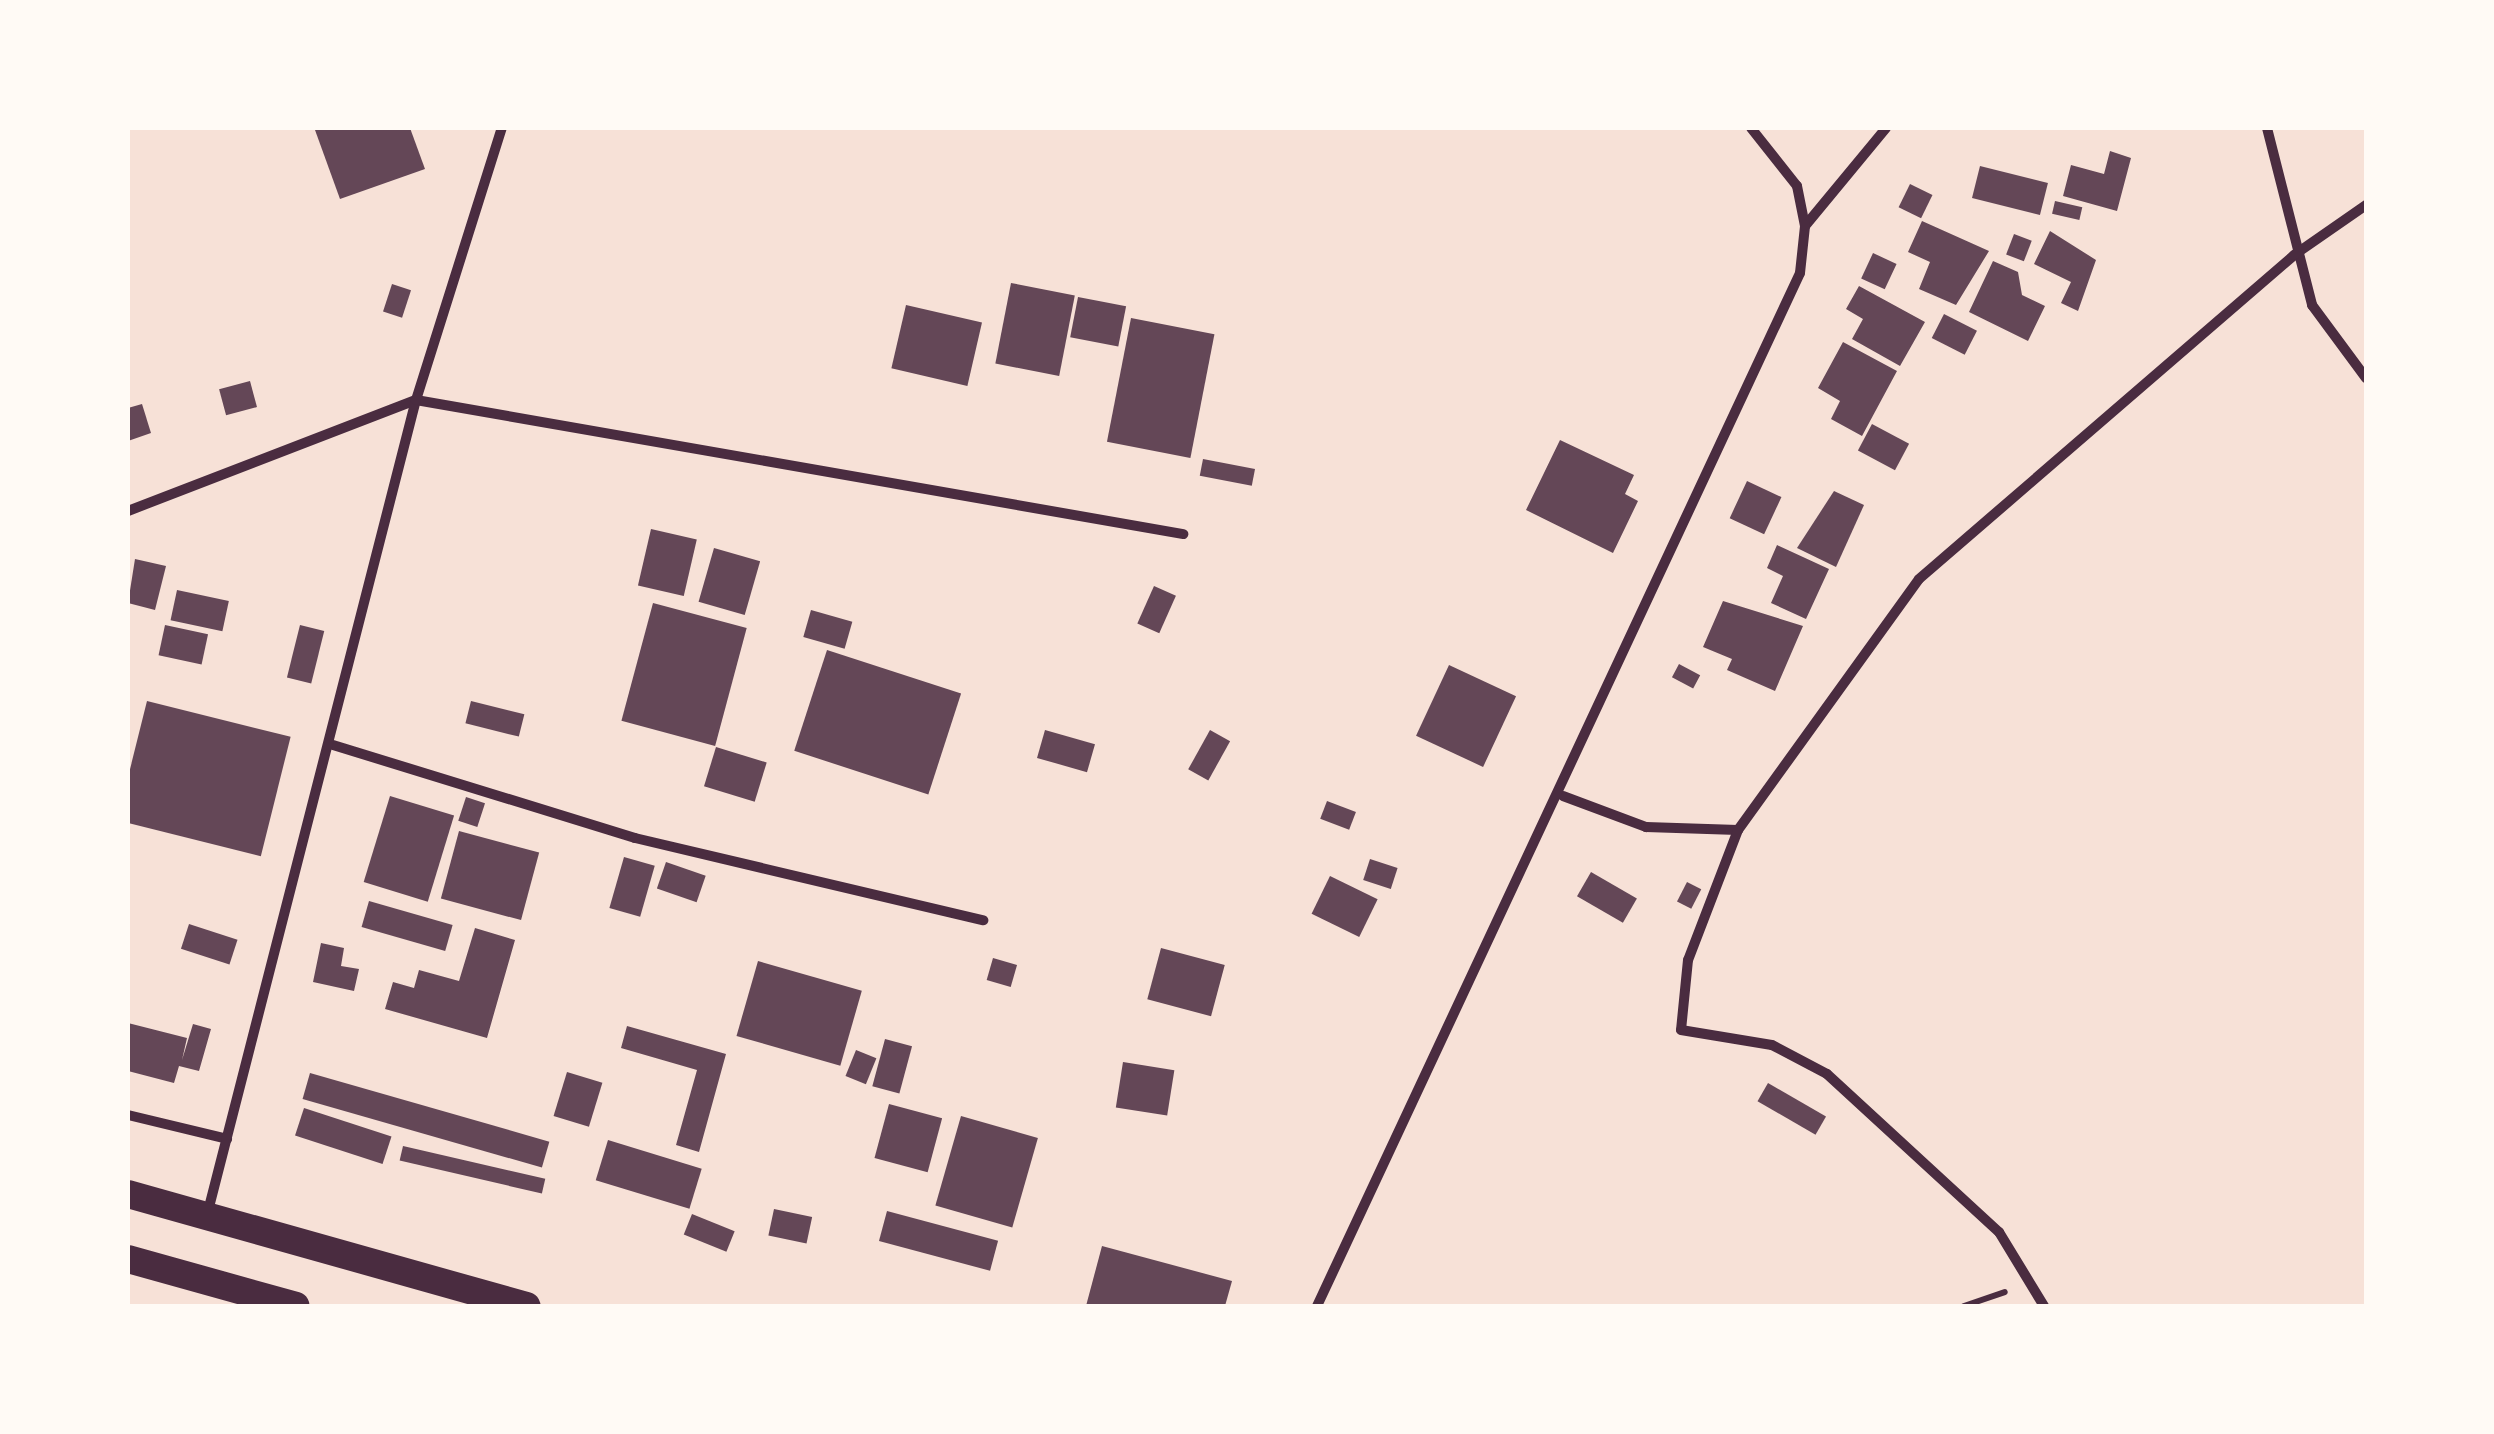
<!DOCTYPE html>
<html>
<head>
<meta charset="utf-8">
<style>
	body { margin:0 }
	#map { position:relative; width:2494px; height:1434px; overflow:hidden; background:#f7e1d7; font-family:Ubuntu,sans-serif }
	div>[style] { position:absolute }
	.building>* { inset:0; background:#644757; transform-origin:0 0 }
	.path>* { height:6px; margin:-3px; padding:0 3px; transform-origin:3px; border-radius:3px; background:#4a2c40 }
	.minor>* { height:10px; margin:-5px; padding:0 5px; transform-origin:5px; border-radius:5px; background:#4a2c40 }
	.trunk>* { height:28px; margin:-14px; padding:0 14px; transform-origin:14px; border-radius:14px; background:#4a2c40 }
	span { translate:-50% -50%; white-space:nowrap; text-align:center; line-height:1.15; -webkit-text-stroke:9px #fffaf5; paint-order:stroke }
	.frame { position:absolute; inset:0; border:130px solid #fffaf5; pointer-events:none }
</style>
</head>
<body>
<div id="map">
	<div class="building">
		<div style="clip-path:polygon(410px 128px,425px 169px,340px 199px,315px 130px)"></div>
		<div style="clip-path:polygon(2110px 151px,2131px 158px,2117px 211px,2063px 196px,2071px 165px,2104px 174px)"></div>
		<div style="left:1980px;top:166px;width:70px;height:33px;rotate:14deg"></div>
		<div style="left:1910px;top:184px;width:25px;height:26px;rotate:26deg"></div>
		<div style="left:2055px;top:201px;width:28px;height:13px;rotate:13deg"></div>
		<div style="clip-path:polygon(1922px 221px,1989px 251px,1956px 305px,1919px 289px,1930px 262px,1908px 252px)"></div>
		<div style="clip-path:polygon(2050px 231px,2096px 260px,2078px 311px,2061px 303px,2071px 282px,2034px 264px)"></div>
		<div style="left:2014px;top:234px;width:19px;height:22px;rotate:21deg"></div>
		<div style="left:1873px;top:253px;width:26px;height:28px;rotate:25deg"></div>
		<div style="clip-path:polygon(1993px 261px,2018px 272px,2022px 295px,2045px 306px,2028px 341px,1969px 312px)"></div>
		<div style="left:1011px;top:283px;width:65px;height:82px;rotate:11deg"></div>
		<div style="left:392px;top:284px;width:20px;height:29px;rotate:18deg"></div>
		<div style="clip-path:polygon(1859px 286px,1925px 322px,1900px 366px,1852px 339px,1863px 319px,1846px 309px)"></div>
		<div style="left:1078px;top:297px;width:49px;height:41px;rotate:11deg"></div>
		<div style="left:906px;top:305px;width:78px;height:65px;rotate:13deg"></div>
		<div style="left:1944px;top:314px;width:37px;height:27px;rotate:27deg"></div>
		<div style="left:1131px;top:318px;width:85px;height:126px;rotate:11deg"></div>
		<div style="clip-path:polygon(1843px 342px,1897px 371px,1862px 436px,1831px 419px,1840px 401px,1818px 388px)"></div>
		<div style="left:250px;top:381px;width:27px;height:32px;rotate:75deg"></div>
		<div style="clip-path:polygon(142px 404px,151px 433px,128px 441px,128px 408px)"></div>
		<div style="left:1872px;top:424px;width:42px;height:30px;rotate:28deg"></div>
		<div style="clip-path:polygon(1560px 440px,1634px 475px,1625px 494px,1638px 501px,1613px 553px,1526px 510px)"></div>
		<div style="left:1203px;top:459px;width:53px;height:17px;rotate:11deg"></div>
		<div style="left:1747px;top:481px;width:38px;height:41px;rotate:25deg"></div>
		<div style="clip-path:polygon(1834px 491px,1864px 505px,1836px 567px,1797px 548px)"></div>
		<div style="left:651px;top:529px;width:47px;height:58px;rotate:13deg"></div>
		<div style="clip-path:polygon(1777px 545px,1829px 569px,1806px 619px,1771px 603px,1783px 576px,1767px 568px)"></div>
		<div style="left:714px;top:548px;width:48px;height:56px;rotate:16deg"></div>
		<div style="clip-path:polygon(135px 559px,166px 566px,155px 610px,128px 603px)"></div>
		<div style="left:1154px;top:586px;width:24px;height:41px;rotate:24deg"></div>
		<div style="left:177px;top:590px;width:53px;height:31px;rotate:12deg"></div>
		<div style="clip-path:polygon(1723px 601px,1803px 626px,1775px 691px,1727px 670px,1732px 659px,1703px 647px)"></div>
		<div style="left:653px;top:603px;width:97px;height:122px;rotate:15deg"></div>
		<div style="left:811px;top:610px;width:43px;height:28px;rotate:16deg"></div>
		<div style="left:165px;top:625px;width:44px;height:31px;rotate:12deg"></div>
		<div style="left:300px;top:625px;width:25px;height:54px;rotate:14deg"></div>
		<div style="left:827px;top:650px;width:141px;height:106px;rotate:18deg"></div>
		<div style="left:1679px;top:664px;width:24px;height:15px;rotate:28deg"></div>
		<div style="left:1449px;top:665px;width:74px;height:78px;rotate:25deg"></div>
		<div style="left:147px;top:701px;width:148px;height:123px;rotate:14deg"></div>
		<div style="left:471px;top:701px;width:55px;height:23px;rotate:14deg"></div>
		<div style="left:1045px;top:730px;width:52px;height:29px;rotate:16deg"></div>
		<div style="left:1210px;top:730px;width:23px;height:45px;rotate:29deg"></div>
		<div style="left:716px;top:747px;width:53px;height:41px;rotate:17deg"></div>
		<div style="left:390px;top:796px;width:67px;height:90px;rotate:17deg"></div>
		<div style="left:466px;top:797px;width:20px;height:25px;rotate:18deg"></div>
		<div style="left:1327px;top:801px;width:31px;height:19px;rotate:21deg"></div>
		<div style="left:459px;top:831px;width:83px;height:70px;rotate:15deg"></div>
		<div style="left:624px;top:857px;width:32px;height:53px;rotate:16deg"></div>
		<div style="left:1370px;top:859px;width:29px;height:22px;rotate:18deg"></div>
		<div style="left:666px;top:862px;width:42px;height:28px;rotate:19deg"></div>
		<div style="left:1591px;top:872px;width:53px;height:28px;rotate:30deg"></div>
		<div style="left:1330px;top:876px;width:53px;height:42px;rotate:26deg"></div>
		<div style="left:1687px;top:882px;width:16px;height:22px;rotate:27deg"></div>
		<div style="left:369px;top:901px;width:87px;height:27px;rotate:16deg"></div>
		<div style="left:189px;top:924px;width:51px;height:26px;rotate:18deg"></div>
		<div style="clip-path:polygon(475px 928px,515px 940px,487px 1038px,385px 1009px,393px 982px,414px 988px,419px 970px,459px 981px)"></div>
		<div style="clip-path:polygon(321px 943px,344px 948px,341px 966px,359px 969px,354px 991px,313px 982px)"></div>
		<div style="left:1161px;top:948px;width:66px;height:53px;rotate:15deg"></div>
		<div style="left:993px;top:958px;width:25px;height:23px;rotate:16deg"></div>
		<div style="left:758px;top:961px;width:108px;height:78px;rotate:16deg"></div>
		<div style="clip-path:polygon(128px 1023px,187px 1038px,182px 1060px,193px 1024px,211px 1029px,199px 1071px,179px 1066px,174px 1083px,128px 1071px)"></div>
		<div style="clip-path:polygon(627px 1026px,726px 1054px,699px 1152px,676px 1145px,697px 1070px,621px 1048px)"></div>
		<div style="left:885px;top:1039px;width:28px;height:49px;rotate:15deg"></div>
		<div style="left:856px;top:1050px;width:22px;height:28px;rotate:22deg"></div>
		<div style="left:1123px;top:1062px;width:52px;height:46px;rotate:9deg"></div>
		<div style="left:567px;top:1072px;width:37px;height:46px;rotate:17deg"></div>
		<div style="left:310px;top:1073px;width:249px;height:27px;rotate:16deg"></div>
		<div style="left:1768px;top:1083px;width:67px;height:21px;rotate:30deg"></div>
		<div style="left:889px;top:1104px;width:55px;height:56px;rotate:15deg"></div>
		<div style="left:304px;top:1108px;width:92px;height:29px;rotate:18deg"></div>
		<div style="left:961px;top:1116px;width:80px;height:93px;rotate:16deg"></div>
		<div style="left:608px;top:1140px;width:98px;height:42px;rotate:17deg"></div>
		<div style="left:403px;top:1146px;width:146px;height:15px;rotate:13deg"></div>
		<div style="left:774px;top:1209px;width:39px;height:27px;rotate:12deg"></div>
		<div style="left:887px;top:1211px;width:115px;height:31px;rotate:15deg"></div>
		<div style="left:692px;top:1214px;width:46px;height:22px;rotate:22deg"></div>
		<div style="clip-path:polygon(1102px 1246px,1232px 1281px,1225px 1306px,1086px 1306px)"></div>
	</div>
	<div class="path">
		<div style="left:1964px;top:1306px;width:43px;rotate:-18.9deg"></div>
	</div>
	<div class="minor">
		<div style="left:2267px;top:128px;width:183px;rotate:75.7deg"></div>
		<div style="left:2312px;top:305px;width:91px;rotate:53.5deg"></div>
		<div style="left:1805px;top:226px;width:127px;rotate:-50.4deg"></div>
		<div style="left:128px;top:511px;width:309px;rotate:-21.1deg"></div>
		<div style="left:416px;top:400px;width:779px;rotate:9.91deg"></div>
		<div style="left:333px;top:745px;width:316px;rotate:17.1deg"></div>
		<div style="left:635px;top:838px;width:358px;rotate:13.3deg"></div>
		<div style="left:1563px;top:796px;width:89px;rotate:20.5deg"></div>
		<div style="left:1646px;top:827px;width:92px;rotate:1.9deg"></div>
		<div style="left:1738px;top:830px;width:309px;rotate:-54.2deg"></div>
		<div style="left:1919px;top:579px;width:496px;rotate:-40.8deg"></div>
		<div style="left:2294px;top:255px;width:88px;rotate:-34.8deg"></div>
		<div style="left:1738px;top:830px;width:139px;rotate:111deg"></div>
		<div style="left:1688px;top:960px;width:70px;rotate:95.7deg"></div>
		<div style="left:1681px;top:1030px;width:92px;rotate:9.4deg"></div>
		<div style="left:1772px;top:1045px;width:62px;rotate:27.8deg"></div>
		<div style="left:1827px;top:1074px;width:234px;rotate:42.6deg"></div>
		<div style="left:1999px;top:1232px;width:87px;rotate:58.7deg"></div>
		<div style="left:128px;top:1115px;width:102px;rotate:13.6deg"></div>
		<div style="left:207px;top:1215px;width:841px;rotate:-75.62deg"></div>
		<div style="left:416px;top:400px;width:285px;rotate:-72.5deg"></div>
		<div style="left:1317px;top:1306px;width:1140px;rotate:-64.94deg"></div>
		<div style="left:1800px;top:273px;width:47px;rotate:-83.9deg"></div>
		<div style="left:1805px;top:226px;width:41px;rotate:-101.3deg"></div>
		<div style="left:1797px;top:186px;width:74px;rotate:-128.4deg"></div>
	</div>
	<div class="trunk">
		<div style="left:128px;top:1194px;width:414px;rotate:15.7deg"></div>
		<div style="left:128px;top:1259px;width:174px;rotate:15.6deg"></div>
	</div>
	<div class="frame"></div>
</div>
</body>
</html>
